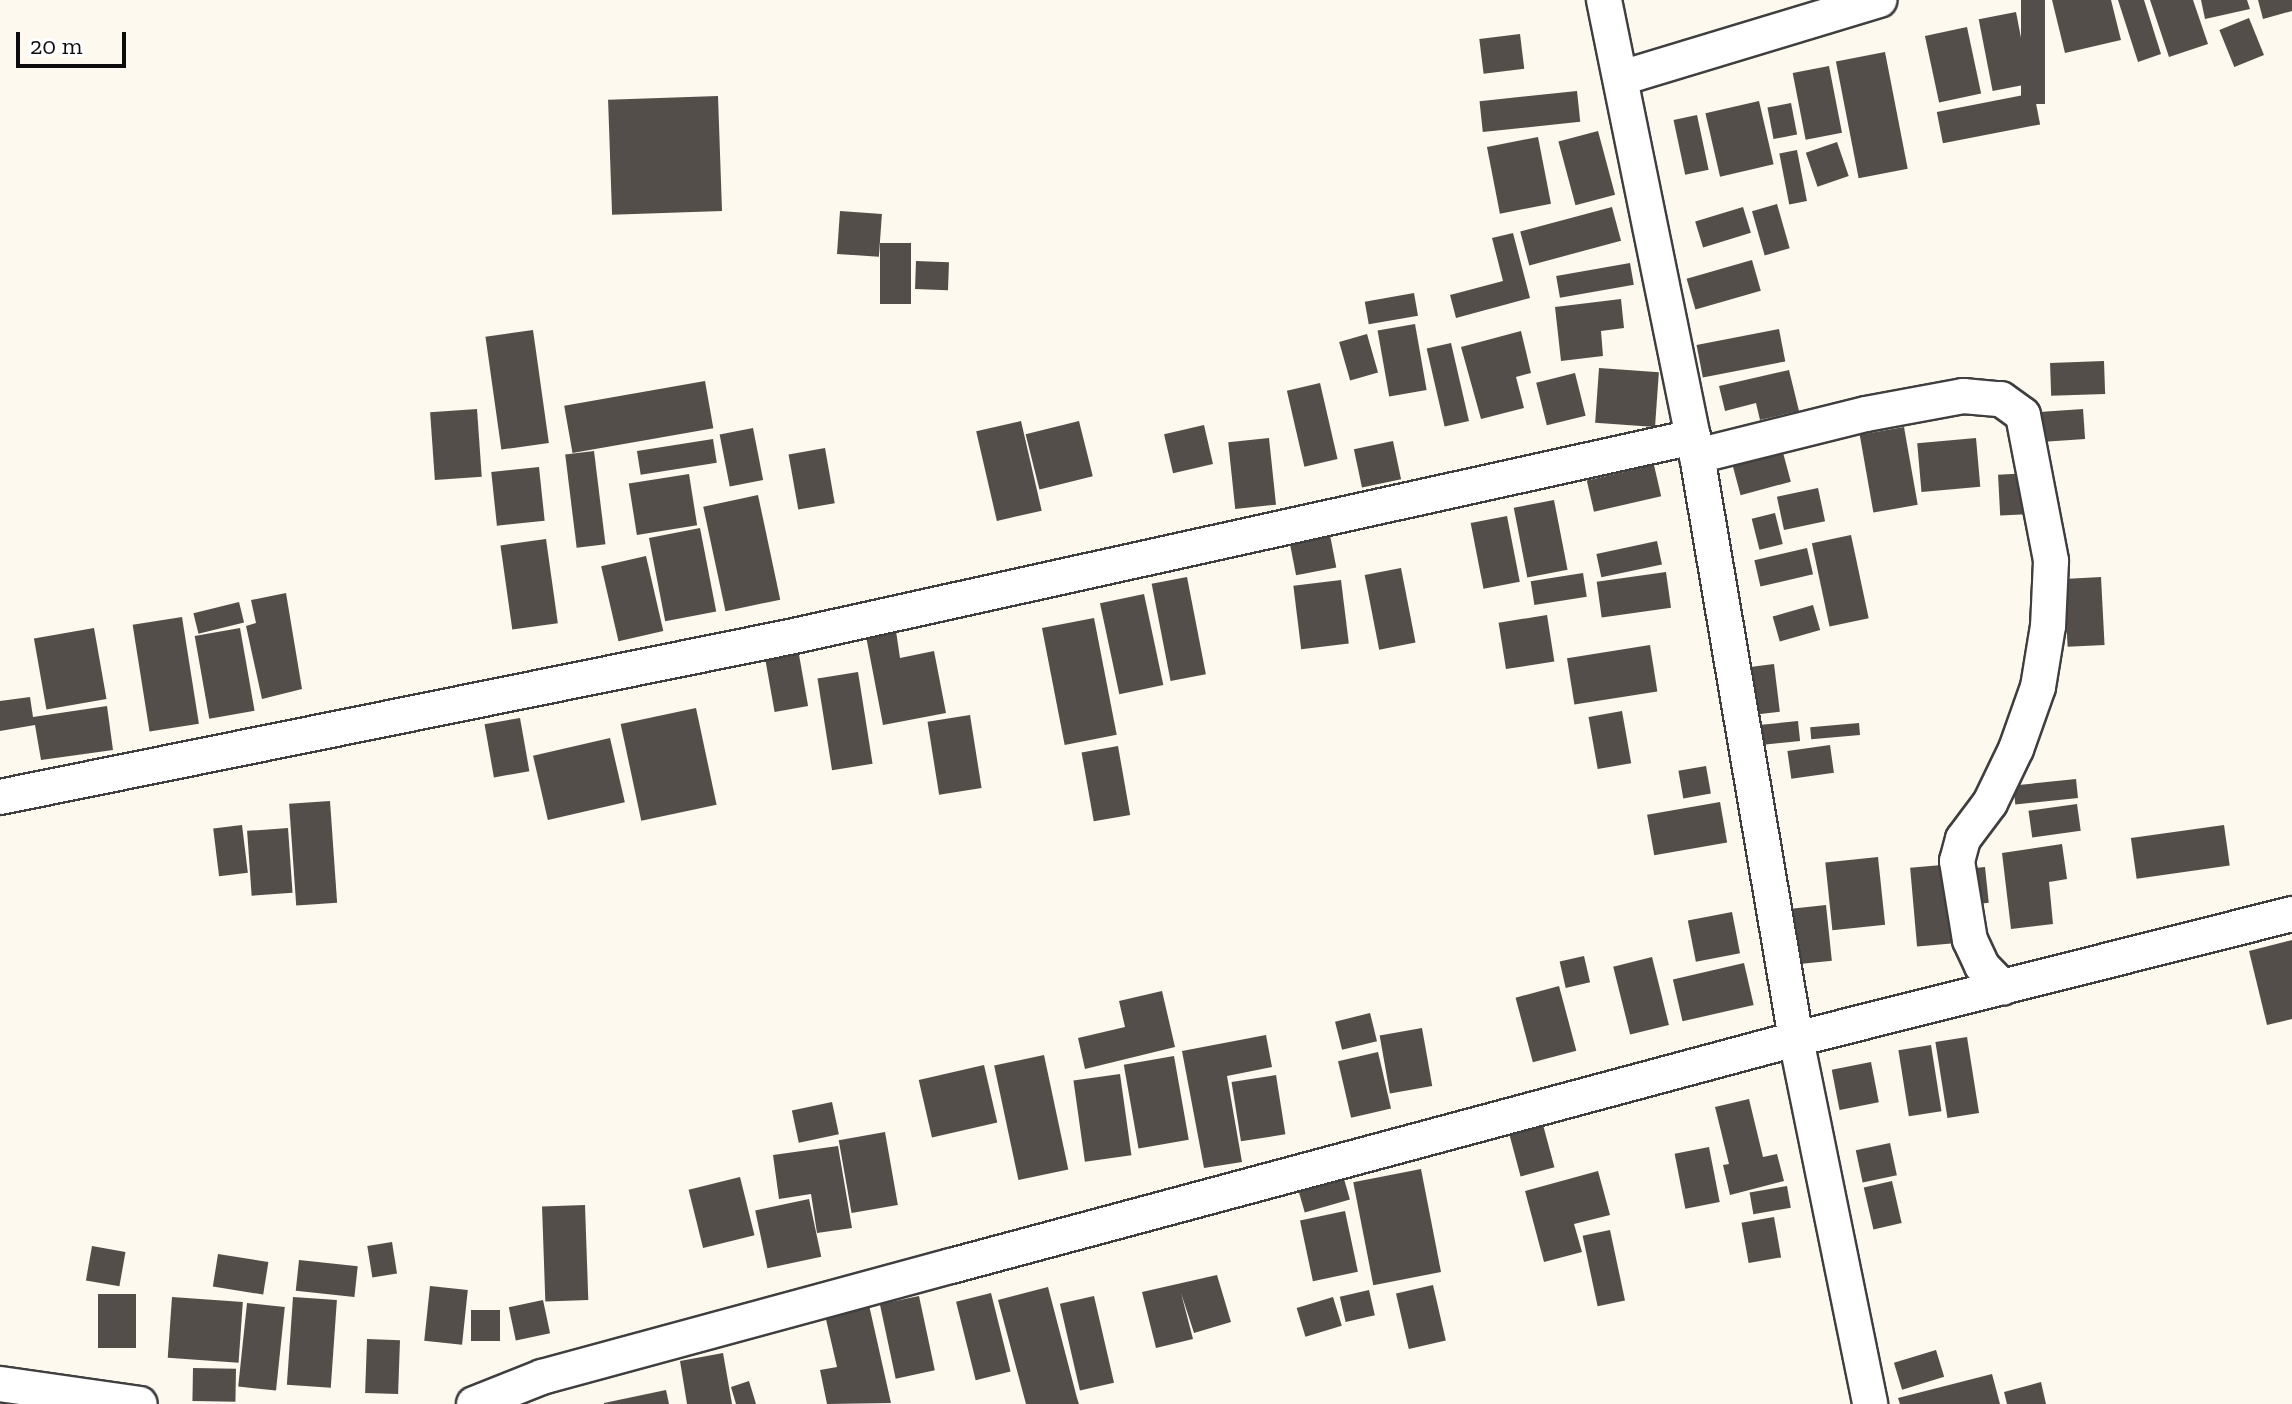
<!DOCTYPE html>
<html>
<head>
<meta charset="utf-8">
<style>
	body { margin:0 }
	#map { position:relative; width:2292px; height:1404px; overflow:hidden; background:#fdf9ee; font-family:"Zilla Slab",serif }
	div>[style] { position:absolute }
	.building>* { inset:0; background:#544e4a; transform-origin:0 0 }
	.roads { filter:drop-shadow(2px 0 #3f3f3f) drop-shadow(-2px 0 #3f3f3f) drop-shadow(0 2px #3f3f3f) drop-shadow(0 -2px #3f3f3f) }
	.street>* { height:34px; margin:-17px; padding:0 17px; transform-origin:17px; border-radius:17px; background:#fff }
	span { translate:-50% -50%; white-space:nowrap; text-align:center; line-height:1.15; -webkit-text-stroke:8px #fff; paint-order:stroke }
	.scale { position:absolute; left:16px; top:32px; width:110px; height:36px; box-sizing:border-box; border:4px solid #0c0c0c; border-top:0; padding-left:10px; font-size:24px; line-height:28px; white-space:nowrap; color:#0c0c0c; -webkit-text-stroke:6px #fff; paint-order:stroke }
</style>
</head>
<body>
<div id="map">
	<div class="building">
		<div style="left:2021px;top:0;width:24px;height:104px"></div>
		<div style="clip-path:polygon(2052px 0,2111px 0,2121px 40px,2065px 53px)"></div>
		<div style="clip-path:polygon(2118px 0,2144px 0,2161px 54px,2138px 62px)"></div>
		<div style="clip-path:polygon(2150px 0,2193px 0,2208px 44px,2169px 57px)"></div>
		<div style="clip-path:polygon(2201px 0,2247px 0,2250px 9px,2205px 19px)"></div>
		<div style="clip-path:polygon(2258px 0,2292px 0,2292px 11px,2263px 19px)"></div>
		<div style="left:2016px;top:12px;width:73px;height:38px;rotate:79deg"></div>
		<div style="left:2249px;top:18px;width:40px;height:32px;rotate:68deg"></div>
		<div style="left:1967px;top:27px;width:68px;height:43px;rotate:78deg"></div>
		<div style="left:1520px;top:34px;width:35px;height:41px;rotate:83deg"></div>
		<div style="left:1885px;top:52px;width:119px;height:50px;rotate:79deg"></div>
		<div style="left:1829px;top:66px;width:68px;height:37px;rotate:79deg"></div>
		<div style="left:1577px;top:91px;width:31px;height:98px;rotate:84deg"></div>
		<div style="left:2034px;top:93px;width:32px;height:99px;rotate:79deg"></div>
		<div style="left:718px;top:96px;width:115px;height:110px;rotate:88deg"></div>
		<div style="left:1759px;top:101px;width:65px;height:55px;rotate:77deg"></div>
		<div style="left:1791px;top:103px;width:32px;height:24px;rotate:79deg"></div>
		<div style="left:1697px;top:115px;width:56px;height:24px;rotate:78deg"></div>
		<div style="left:1598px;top:131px;width:66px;height:41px;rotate:75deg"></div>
		<div style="left:1538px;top:137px;width:68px;height:52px;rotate:79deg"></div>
		<div style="left:1837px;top:142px;width:36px;height:33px;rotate:71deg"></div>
		<div style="left:1797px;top:150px;width:52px;height:18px;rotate:79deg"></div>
		<div style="left:1777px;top:204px;width:46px;height:26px;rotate:74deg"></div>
		<div style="left:1612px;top:207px;width:35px;height:95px;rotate:75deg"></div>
		<div style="left:1743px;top:207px;width:27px;height:50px;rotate:73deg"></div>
		<div style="left:840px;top:211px;width:42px;height:43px;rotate:4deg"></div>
		<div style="clip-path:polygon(1513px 233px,1530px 298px,1456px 318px,1450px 295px,1503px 281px,1492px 238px)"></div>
		<div style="left:880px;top:243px;width:31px;height:61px"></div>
		<div style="left:1752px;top:260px;width:32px;height:68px;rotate:74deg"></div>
		<div style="left:916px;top:261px;width:33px;height:28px;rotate:2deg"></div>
		<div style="left:1630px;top:263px;width:22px;height:75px;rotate:80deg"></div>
		<div style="left:1414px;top:293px;width:23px;height:50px;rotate:80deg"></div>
		<div style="clip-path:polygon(1621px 299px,1624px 328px,1601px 331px,1603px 356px,1561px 361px,1555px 307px)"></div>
		<div style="left:1415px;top:324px;width:67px;height:38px;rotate:80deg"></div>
		<div style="left:1779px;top:329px;width:33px;height:84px;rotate:79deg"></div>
		<div style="left:533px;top:330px;width:114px;height:48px;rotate:82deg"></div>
		<div style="clip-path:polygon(1521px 331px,1531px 373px,1516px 377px,1524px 408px,1481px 419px,1461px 347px)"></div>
		<div style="left:1367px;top:334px;width:40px;height:29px;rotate:74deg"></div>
		<div style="left:1451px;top:343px;width:80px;height:25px;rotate:77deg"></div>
		<div style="left:2104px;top:361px;width:33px;height:54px;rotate:88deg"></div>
		<div style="left:1599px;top:368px;width:60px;height:55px;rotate:4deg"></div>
		<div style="clip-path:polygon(1789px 370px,1799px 411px,1760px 420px,1756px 403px,1725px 411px,1719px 386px)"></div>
		<div style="left:1575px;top:373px;width:44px;height:40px;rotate:76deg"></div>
		<div style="left:705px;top:381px;width:48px;height:143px;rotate:80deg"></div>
		<div style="left:1320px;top:383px;width:78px;height:34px;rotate:77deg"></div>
		<div style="left:477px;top:409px;width:68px;height:47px;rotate:86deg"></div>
		<div style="left:2083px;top:409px;width:30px;height:44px;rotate:86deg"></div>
		<div style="left:1021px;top:421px;width:92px;height:46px;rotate:77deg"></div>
		<div style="left:1079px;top:421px;width:57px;height:55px;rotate:76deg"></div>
		<div style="left:1204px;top:425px;width:40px;height:41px;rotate:77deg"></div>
		<div style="left:1904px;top:427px;width:79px;height:45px;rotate:80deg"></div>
		<div style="left:753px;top:428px;width:53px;height:34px;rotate:79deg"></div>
		<div style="left:1269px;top:438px;width:67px;height:41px;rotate:84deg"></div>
		<div style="left:1976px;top:438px;width:49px;height:59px;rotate:85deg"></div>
		<div style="left:713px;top:439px;width:24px;height:77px;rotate:81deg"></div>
		<div style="left:1393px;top:441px;width:39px;height:40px;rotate:78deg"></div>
		<div style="left:1781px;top:445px;width:38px;height:52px;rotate:75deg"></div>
		<div style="left:825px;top:448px;width:56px;height:37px;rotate:80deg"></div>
		<div style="left:594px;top:451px;width:94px;height:29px;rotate:83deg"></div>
		<div style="left:1654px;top:465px;width:32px;height:69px;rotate:77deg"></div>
		<div style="left:539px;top:467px;width:54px;height:48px;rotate:84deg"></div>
		<div style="left:2030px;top:473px;width:41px;height:32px;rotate:87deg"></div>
		<div style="left:689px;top:474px;width:52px;height:61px;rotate:81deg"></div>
		<div style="left:1818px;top:488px;width:34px;height:42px;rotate:78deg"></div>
		<div style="left:758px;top:495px;width:107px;height:56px;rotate:78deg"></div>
		<div style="left:1554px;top:500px;width:71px;height:41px;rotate:79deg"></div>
		<div style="left:1775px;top:513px;width:32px;height:24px;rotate:76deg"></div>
		<div style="left:1507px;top:516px;width:67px;height:37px;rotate:79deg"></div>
		<div style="left:700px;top:528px;width:85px;height:52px;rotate:79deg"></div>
		<div style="left:1330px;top:535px;width:33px;height:41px;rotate:79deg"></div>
		<div style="left:1851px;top:535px;width:85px;height:40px;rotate:78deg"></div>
		<div style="left:546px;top:539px;width:85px;height:46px;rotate:82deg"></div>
		<div style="left:1657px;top:541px;width:24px;height:62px;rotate:78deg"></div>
		<div style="left:1807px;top:548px;width:27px;height:54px;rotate:77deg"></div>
		<div style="left:646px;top:556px;width:77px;height:46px;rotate:77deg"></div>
		<div style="left:1401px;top:568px;width:76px;height:37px;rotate:79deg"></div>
		<div style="left:1666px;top:572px;width:36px;height:70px;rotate:82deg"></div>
		<div style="left:1583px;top:573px;width:24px;height:53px;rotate:81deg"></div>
		<div style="left:1187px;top:577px;width:99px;height:36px;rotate:79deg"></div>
		<div style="left:2101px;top:577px;width:68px;height:37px;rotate:87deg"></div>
		<div style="left:1341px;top:580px;width:64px;height:48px;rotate:83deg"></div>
		<div style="clip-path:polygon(286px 593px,302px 689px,262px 699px,246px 626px,256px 623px,251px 600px)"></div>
		<div style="left:1144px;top:594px;width:93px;height:45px;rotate:78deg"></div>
		<div style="left:239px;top:602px;width:21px;height:47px;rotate:76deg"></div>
		<div style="left:1813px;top:605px;width:26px;height:42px;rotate:74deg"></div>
		<div style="left:1547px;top:615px;width:47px;height:49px;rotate:81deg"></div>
		<div style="left:182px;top:617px;width:108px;height:50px;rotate:81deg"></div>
		<div style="left:1094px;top:618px;width:119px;height:53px;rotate:79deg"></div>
		<div style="left:94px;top:628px;width:72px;height:61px;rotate:80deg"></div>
		<div style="left:240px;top:628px;width:84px;height:46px;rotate:80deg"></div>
		<div style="clip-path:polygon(896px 631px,900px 658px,934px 651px,946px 713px,883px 725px,866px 636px)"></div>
		<div style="left:1650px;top:645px;width:47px;height:84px;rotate:81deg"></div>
		<div style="left:798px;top:649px;width:58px;height:34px;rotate:80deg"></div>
		<div style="left:1774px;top:664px;width:48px;height:24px;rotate:83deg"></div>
		<div style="left:858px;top:672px;width:93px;height:41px;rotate:81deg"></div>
		<div style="clip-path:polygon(30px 697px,33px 717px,107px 706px,113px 750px,41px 760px,35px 725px,0 731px,0 701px)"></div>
		<div style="left:696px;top:708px;width:99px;height:77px;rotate:78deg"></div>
		<div style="left:1622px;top:711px;width:53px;height:34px;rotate:80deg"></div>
		<div style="left:970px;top:715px;width:74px;height:43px;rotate:81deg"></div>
		<div style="left:520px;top:718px;width:54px;height:36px;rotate:80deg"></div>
		<div style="left:1798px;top:721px;width:20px;height:37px;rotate:84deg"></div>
		<div style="left:1859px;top:723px;width:12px;height:49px;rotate:85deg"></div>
		<div style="left:610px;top:738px;width:66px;height:79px;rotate:77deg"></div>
		<div style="left:1830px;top:745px;width:28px;height:43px;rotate:82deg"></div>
		<div style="left:1118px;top:746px;width:70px;height:37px;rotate:80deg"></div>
		<div style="left:1706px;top:766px;width:28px;height:28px;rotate:80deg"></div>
		<div style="left:2076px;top:779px;width:19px;height:63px;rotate:84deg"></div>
		<div style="left:330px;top:801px;width:102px;height:41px;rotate:86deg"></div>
		<div style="left:1720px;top:802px;width:41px;height:74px;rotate:80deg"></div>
		<div style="left:2077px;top:804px;width:27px;height:49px;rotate:82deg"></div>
		<div style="left:242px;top:825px;width:48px;height:29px;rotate:83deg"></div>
		<div style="left:2224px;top:825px;width:41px;height:94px;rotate:82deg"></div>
		<div style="left:288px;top:828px;width:65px;height:41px;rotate:86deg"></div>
		<div style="clip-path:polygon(2062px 844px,2067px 879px,2049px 882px,2053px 924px,2011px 929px,2002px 853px)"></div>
		<div style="left:1878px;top:857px;width:68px;height:53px;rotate:84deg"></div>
		<div style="left:1953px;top:864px;width:79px;height:43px;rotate:85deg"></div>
		<div style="left:1985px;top:867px;width:36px;height:25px;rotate:84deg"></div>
		<div style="left:1826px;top:905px;width:56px;height:35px;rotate:84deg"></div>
		<div style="left:1732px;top:912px;width:42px;height:45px;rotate:79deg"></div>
		<div style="clip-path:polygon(2292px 940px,2292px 1019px,2267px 1025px,2249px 951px)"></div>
		<div style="left:1584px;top:956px;width:27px;height:25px;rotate:77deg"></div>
		<div style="left:1652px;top:957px;width:70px;height:40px;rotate:76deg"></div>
		<div style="left:1744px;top:963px;width:43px;height:73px;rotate:77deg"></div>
		<div style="left:1559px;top:986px;width:67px;height:45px;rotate:75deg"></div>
		<div style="clip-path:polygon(1162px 991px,1175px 1047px,1085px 1069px,1078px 1038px,1125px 1027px,1119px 1001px)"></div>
		<div style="left:1370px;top:1013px;width:29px;height:36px;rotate:76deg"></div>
		<div style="left:1422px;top:1028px;width:59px;height:43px;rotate:80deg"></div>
		<div style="clip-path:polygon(1266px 1035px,1272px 1067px,1227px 1076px,1242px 1162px,1204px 1168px,1182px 1051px)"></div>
		<div style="left:1967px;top:1037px;width:77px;height:32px;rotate:81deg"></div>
		<div style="left:1931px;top:1045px;width:67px;height:33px;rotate:81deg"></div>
		<div style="left:1378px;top:1052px;width:58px;height:41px;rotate:77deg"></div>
		<div style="left:1044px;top:1055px;width:117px;height:51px;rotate:78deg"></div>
		<div style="left:1174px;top:1056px;width:85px;height:51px;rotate:80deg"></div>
		<div style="left:1871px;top:1062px;width:41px;height:40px;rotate:79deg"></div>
		<div style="left:984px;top:1065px;width:59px;height:67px;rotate:77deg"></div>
		<div style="left:1120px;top:1074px;width:82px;height:47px;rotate:82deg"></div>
		<div style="left:1276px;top:1075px;width:60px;height:45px;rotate:81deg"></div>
		<div style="clip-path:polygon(1749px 1099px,1763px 1157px,1777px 1154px,1784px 1181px,1730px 1195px,1723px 1165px,1729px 1164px,1715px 1107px)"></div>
		<div style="left:832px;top:1102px;width:33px;height:41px;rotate:78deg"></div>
		<div style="left:1542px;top:1121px;width:48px;height:35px;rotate:75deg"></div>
		<div style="left:885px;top:1132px;width:74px;height:47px;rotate:80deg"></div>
		<div style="left:1890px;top:1143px;width:33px;height:35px;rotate:78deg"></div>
		<div style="clip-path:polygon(838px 1146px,852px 1228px,817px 1233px,811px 1194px,779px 1199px,773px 1155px)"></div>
		<div style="left:1709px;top:1147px;width:56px;height:35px;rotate:79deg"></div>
		<div style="left:1340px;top:1165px;width:36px;height:47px;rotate:74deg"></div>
		<div style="left:1421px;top:1169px;width:105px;height:69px;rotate:79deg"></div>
		<div style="clip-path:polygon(1598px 1171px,1610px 1215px,1574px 1224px,1582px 1252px,1544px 1262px,1525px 1191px)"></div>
		<div style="left:740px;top:1177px;width:60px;height:53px;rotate:76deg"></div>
		<div style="left:1892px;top:1181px;width:43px;height:29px;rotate:77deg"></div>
		<div style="left:1787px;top:1186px;width:22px;height:38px;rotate:80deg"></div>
		<div style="left:809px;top:1199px;width:59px;height:55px;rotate:78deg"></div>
		<div style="left:585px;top:1205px;width:95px;height:43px;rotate:88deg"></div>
		<div style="left:1345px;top:1211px;width:62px;height:46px;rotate:78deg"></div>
		<div style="left:1774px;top:1217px;width:41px;height:33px;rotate:80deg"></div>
		<div style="left:1610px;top:1230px;width:72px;height:28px;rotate:78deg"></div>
		<div style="left:392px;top:1242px;width:32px;height:25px;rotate:81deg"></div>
		<div style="left:92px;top:1246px;width:34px;height:35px;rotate:10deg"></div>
		<div style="left:218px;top:1254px;width:51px;height:33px;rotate:9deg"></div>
		<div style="left:299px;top:1260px;width:59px;height:31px;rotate:6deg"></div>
		<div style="clip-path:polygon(1217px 1275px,1231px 1322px,1194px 1333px,1181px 1293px,1193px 1339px,1156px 1348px,1142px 1292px)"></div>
		<div style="left:1433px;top:1285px;width:57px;height:38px;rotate:77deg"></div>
		<div style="left:430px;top:1286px;width:38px;height:55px;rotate:6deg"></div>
		<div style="clip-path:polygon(1048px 1287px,1077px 1398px,1079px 1404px,1026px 1404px,998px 1300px)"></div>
		<div style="left:1369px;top:1290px;width:26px;height:30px;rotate:77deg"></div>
		<div style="left:991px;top:1293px;width:81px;height:36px;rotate:76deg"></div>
		<div style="left:98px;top:1294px;width:38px;height:54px"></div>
		<div style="left:919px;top:1296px;width:76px;height:40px;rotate:78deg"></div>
		<div style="left:1094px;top:1296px;width:89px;height:35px;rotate:77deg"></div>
		<div style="left:172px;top:1297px;width:71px;height:61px;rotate:4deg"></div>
		<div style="left:293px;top:1297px;width:44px;height:88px;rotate:4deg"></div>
		<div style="left:1333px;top:1297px;width:30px;height:38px;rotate:73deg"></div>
		<div style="left:543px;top:1300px;width:34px;height:35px;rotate:78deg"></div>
		<div style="left:247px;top:1303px;width:38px;height:84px;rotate:6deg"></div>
		<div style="clip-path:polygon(869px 1305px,891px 1403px,827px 1404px,820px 1370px,837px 1367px,825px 1315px)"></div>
		<div style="left:471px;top:1310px;width:29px;height:31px"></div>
		<div style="left:367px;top:1339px;width:33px;height:54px;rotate:2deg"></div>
		<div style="left:1936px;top:1350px;width:28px;height:44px;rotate:73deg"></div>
		<div style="clip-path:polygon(723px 1353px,732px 1404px,687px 1404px,680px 1361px)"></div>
		<div style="left:193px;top:1368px;width:43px;height:33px;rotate:1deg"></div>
		<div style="clip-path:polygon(1992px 1374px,2000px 1404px,1900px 1404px,1898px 1398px)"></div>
		<div style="clip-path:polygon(749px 1381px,756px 1404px,736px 1404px,731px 1387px)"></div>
		<div style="clip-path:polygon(2041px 1382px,2046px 1404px,2007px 1404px,2004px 1392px)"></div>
		<div style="clip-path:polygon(666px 1390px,669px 1404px,604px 1404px,604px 1403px)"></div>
	</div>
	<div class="roads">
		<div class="street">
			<div style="left:1604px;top:0;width:465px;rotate:78.5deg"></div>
			<div style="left:1697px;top:456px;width:591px;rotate:80.36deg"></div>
			<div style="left:1796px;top:1039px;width:372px;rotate:78.5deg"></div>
			<div style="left:1621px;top:78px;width:270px;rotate:-16.8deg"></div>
			<div style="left:1697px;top:456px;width:174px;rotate:-14deg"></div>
			<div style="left:1866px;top:414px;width:99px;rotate:-10.5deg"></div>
			<div style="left:1963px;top:396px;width:38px;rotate:5deg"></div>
			<div style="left:2001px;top:399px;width:27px;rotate:36deg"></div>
			<div style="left:2023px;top:415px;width:149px;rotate:79.1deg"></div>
			<div style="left:2051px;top:561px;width:65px;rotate:92.6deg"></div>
			<div style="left:2048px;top:626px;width:62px;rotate:99.3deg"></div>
			<div style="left:2038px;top:687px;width:66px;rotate:109.5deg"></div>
			<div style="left:2016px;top:749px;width:60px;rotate:115.7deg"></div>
			<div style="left:1990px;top:803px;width:45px;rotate:126.9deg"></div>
			<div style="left:1963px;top:839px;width:23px;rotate:105deg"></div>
			<div style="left:1957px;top:861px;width:80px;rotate:80.7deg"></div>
			<div style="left:1970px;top:940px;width:29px;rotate:65deg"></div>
			<div style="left:1982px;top:966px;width:30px;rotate:46deg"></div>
			<div style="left:0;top:797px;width:810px;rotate:-11.46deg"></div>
			<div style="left:794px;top:636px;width:921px;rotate:-12.48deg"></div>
			<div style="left:0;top:1384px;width:141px;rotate:8.1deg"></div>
			<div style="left:474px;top:1404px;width:73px;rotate:-21.7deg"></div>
			<div style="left:542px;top:1377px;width:424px;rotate:-15.2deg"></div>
			<div style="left:951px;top:1266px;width:875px;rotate:-15.04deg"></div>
			<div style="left:1796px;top:1039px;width:512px;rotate:-14.14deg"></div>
		</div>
	</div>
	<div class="scale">20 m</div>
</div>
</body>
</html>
